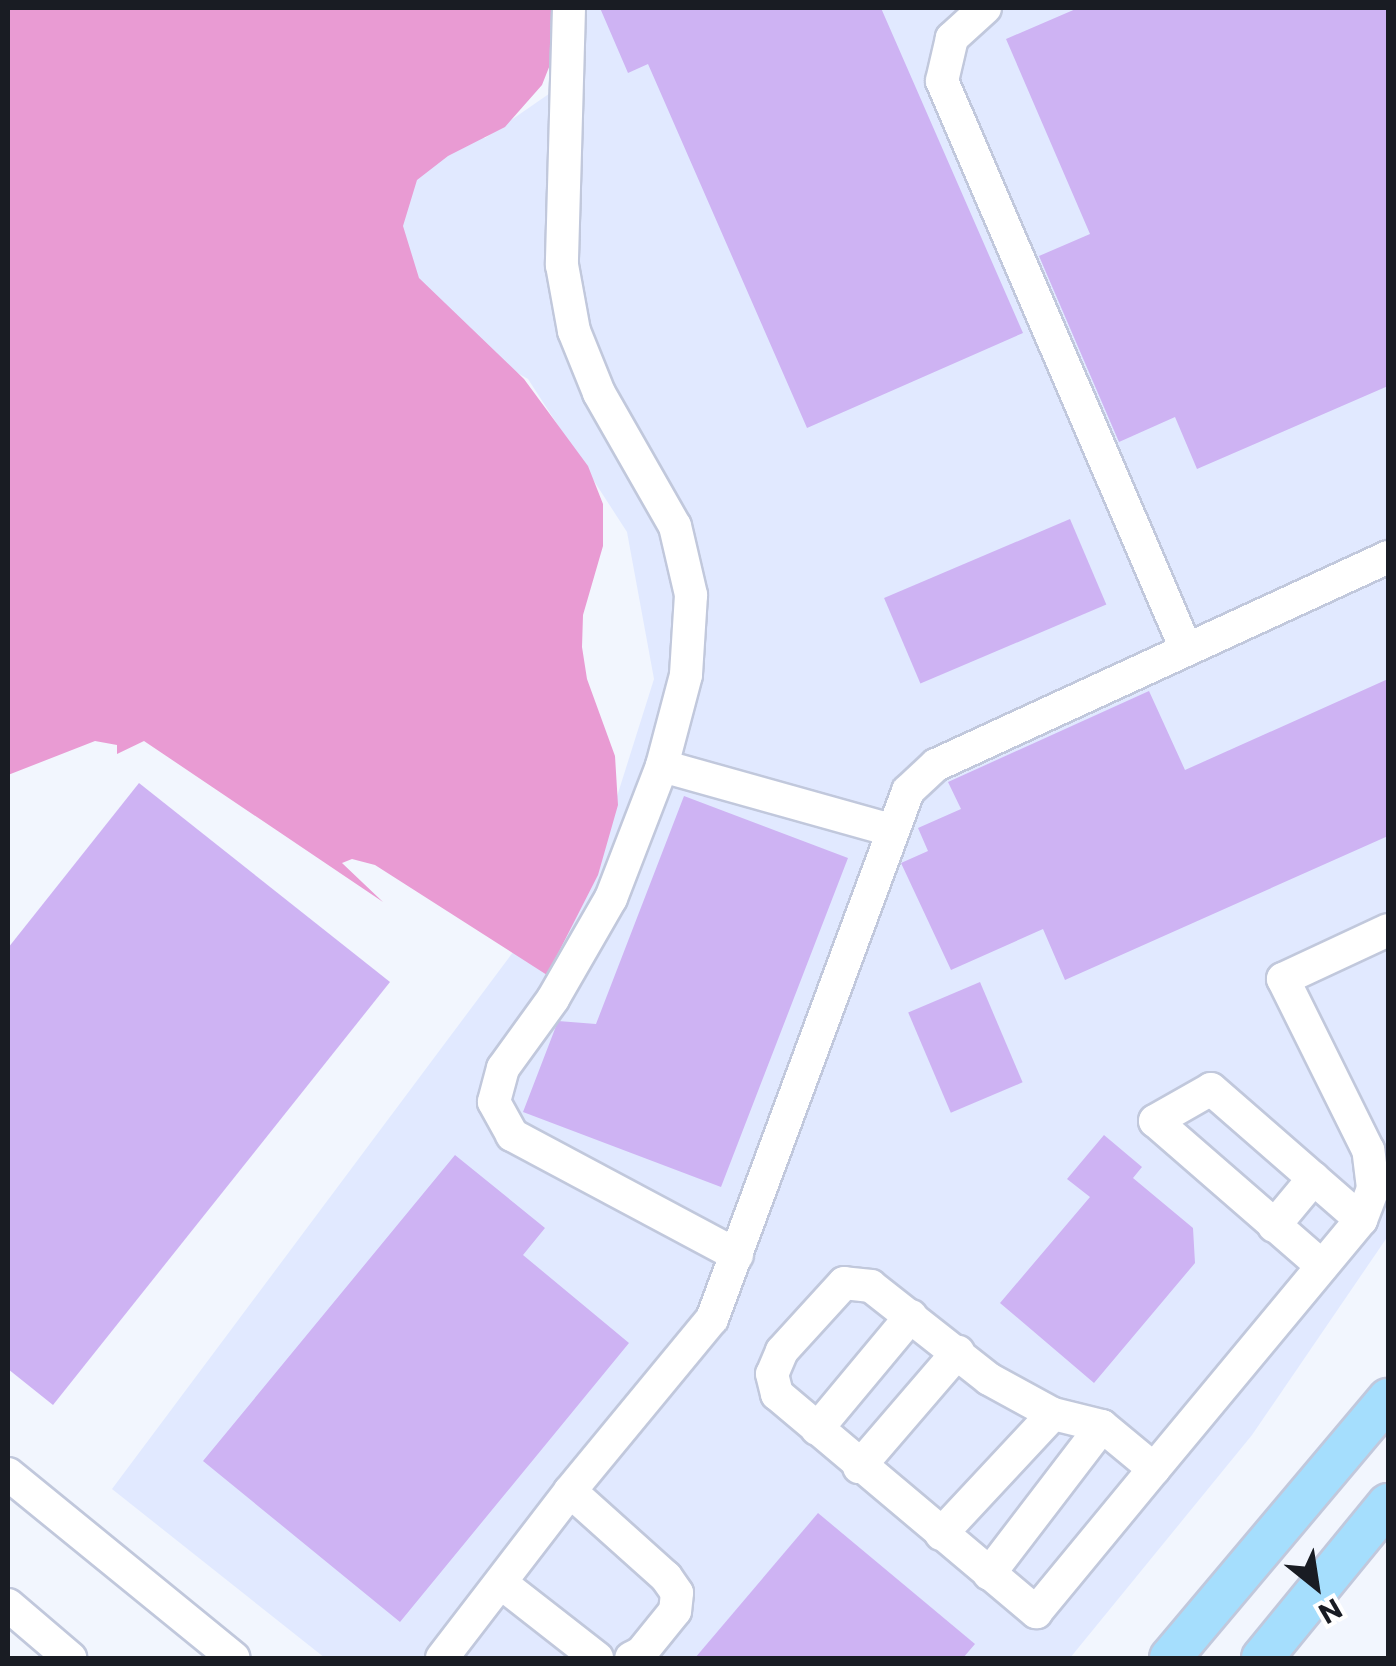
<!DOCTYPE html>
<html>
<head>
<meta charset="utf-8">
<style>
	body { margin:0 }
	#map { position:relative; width:1396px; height:1666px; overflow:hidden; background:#f2f6fe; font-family:Commissioner,sans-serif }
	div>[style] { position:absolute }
	.built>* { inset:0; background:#e1e9ff }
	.forest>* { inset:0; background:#e99bd3 }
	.building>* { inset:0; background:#ceb3f3; transform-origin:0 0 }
	.roads { filter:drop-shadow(2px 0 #c1c8dc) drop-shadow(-2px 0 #c1c8dc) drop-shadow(0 2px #c1c8dc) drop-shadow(0 -2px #c1c8dc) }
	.minor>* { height:32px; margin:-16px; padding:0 16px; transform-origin:16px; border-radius:16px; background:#fff }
	.major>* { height:40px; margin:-20px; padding:0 20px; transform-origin:20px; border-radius:20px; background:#a5defd }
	span { translate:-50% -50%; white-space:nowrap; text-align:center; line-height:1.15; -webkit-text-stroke:10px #fff; paint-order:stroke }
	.frame { position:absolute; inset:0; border:10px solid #191c23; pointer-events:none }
	.north { position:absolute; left:1266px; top:1536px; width:100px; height:100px; -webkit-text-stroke:8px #fff; paint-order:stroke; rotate:150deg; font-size:28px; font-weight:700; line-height:40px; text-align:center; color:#191c23 }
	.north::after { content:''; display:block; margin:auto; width:35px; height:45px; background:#191c23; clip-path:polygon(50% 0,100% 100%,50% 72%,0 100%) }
</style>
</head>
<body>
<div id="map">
	<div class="built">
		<div style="clip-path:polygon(556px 8px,1388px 8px,1388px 1236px,1252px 1435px,1070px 1658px,325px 1658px,112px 1489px,608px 825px,654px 679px,627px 532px,528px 379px,405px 309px,400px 158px,435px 127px,485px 138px,556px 89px)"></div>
	</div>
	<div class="forest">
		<div style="clip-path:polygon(8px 8px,559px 8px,555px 52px,542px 85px,505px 127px,448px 156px,417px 180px,403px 226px,419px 278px,524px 379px,588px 466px,603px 504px,603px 546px,583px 615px,582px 647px,587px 679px,615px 756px,618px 805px,598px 875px,547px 975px,375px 865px,352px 859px,342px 863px,383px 902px,144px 741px,117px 754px,117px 745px,95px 741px,8px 775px)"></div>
	</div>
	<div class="building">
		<div style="clip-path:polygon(600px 8px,881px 8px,1023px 333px,807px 428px,648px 64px,628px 73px)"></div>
		<div style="clip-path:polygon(1078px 8px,1388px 8px,1388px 386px,1197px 469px,1175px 417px,1119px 442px,1039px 256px,1090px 234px,1006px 39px)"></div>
		<div style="left:1070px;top:519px;width:93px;height:202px;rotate:67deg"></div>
		<div style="clip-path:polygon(1388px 679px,1388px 836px,1065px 980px,1043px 929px,951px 970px,901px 863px,928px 851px,918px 828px,961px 809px,948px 782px,1149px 691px,1185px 770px)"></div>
		<div style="clip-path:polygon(139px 783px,390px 982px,53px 1405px,8px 1369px,8px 948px)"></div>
		<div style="clip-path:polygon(684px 796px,848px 858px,721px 1187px,523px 1112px,558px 1021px,596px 1024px)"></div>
		<div style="left:980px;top:982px;width:109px;height:78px;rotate:67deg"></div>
		<div style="clip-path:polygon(1104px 1135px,1142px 1167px,1133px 1178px,1193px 1228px,1195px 1263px,1094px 1383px,1000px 1303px,1090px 1197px,1067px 1179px)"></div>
		<div style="clip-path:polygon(455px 1155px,545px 1228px,523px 1255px,629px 1343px,400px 1622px,203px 1461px)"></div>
		<div style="clip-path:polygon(818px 1513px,975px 1644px,963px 1658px,695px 1658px)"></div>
	</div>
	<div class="roads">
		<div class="minor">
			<div style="left:569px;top:8px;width:257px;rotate:91.6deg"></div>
			<div style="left:562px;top:265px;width:67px;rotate:79.7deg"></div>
			<div style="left:574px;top:331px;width:67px;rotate:68deg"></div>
			<div style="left:599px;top:393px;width:153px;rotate:60.3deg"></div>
			<div style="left:675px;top:526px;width:71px;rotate:76.9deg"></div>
			<div style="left:691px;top:595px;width:80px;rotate:93.6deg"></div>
			<div style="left:686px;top:675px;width:94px;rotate:104.8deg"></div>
			<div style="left:662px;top:766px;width:142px;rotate:111.1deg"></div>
			<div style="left:611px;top:898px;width:116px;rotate:119.9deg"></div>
			<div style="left:553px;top:999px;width:85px;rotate:125.9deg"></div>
			<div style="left:503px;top:1068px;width:35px;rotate:105deg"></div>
			<div style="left:494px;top:1102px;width:38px;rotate:61deg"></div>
			<div style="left:512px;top:1135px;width:255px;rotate:28.1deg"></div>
			<div style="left:985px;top:8px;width:45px;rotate:137.7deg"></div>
			<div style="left:952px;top:38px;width:44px;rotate:103.1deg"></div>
			<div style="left:942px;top:81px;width:618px;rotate:66.75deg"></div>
			<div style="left:662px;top:766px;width:238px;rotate:15.6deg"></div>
			<div style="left:1274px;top:1226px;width:62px;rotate:-50.2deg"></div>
			<div style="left:1322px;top:1266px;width:221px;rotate:-139deg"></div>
			<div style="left:1155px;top:1121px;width:64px;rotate:-29.7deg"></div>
			<div style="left:1211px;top:1089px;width:199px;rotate:41.1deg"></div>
			<div style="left:817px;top:1429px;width:147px;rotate:-50.2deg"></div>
			<div style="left:859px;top:1467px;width:152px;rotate:-49.3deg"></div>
			<div style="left:1154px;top:1469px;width:67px;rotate:-140.4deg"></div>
			<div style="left:1102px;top:1426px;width:50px;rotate:-166.2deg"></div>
			<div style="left:1053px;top:1414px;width:73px;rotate:-151.3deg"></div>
			<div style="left:989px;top:1379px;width:150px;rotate:-141.8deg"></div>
			<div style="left:871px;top:1286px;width:27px;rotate:-174deg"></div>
			<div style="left:844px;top:1283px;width:92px;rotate:132.4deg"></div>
			<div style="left:782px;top:1351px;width:25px;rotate:113deg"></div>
			<div style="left:772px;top:1374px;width:21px;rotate:76deg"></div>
			<div style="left:777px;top:1394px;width:339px;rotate:40.1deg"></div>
			<div style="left:1036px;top:1612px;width:185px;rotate:-50.5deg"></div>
			<div style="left:1154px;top:1469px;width:324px;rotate:-50.3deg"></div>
			<div style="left:1361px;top:1220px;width:34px;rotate:-69deg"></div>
			<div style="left:1373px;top:1188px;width:38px;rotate:-97deg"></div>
			<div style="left:1368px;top:1150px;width:191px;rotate:-116.4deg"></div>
			<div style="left:1283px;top:979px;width:116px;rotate:-25deg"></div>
			<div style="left:8px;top:1474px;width:291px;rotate:39.2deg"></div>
			<div style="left:570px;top:1491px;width:129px;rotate:41.9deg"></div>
			<div style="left:666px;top:1577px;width:19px;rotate:55deg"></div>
			<div style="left:677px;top:1593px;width:18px;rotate:96deg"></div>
			<div style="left:675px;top:1611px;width:54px;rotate:129deg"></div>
			<div style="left:641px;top:1653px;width:11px;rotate:153deg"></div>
			<div style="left:941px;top:1534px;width:164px;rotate:-47deg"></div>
			<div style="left:989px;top:1574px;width:186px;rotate:-52.6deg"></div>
			<div style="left:501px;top:1583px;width:122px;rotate:38deg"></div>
			<div style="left:8px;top:1605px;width:82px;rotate:40.5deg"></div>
			<div style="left:442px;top:1658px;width:210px;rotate:-52.5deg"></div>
			<div style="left:570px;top:1491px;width:223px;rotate:-50.5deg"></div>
			<div style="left:712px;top:1319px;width:563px;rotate:-69.63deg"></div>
			<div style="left:908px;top:791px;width:38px;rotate:-43deg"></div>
			<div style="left:936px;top:765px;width:498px;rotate:-24.7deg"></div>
		</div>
		<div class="major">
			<div style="left:1170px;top:1658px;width:339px;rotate:-49.9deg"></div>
			<div style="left:1262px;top:1658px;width:199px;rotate:-50.7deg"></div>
		</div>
	</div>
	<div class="frame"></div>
	<div class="north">N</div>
</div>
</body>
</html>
